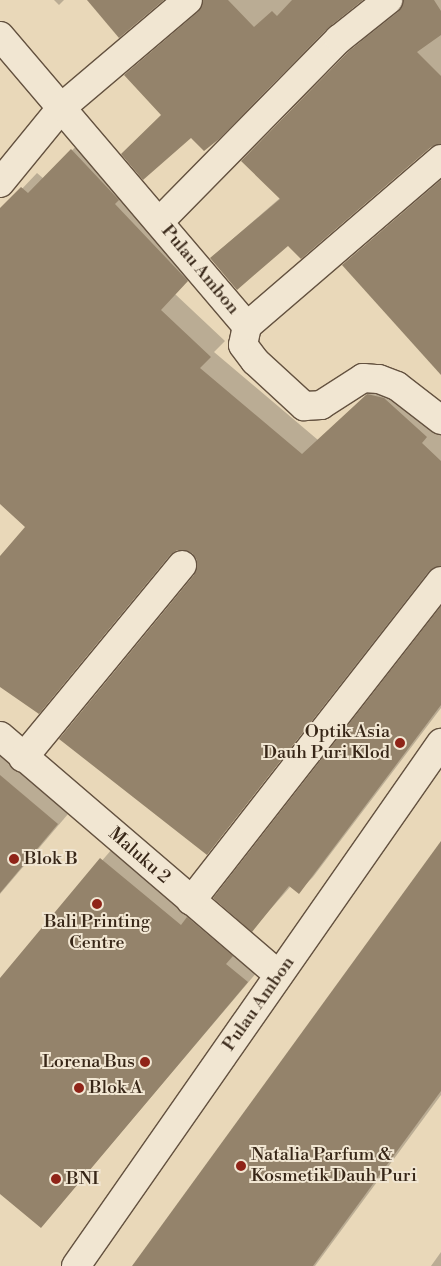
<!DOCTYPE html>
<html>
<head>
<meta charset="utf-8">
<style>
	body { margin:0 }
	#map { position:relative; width:441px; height:1266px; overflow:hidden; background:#e9d8b9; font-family:"Libre Bodoni",serif }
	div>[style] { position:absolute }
	.shadow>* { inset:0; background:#0003 }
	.building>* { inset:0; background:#94836b }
	.roads { filter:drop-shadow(1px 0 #645240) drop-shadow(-1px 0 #645240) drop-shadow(0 1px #645240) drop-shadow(0 -1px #645240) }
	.minor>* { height:28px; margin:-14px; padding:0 14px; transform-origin:14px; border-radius:14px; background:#f1e6d2 }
	.dots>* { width:14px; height:14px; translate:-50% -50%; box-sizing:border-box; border:2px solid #f1e6d2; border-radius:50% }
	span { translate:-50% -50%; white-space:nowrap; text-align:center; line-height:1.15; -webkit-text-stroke:4px #f1e6d2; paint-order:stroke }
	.street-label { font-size:18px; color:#372617 }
	.poi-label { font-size:18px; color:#372617 }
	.right { translate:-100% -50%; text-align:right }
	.left { translate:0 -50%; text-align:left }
</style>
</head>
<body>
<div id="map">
	<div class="shadow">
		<div style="clip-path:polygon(54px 0,64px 0,59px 5px)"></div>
		<div style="clip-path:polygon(203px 0,361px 0,191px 136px,163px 115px,125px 75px,202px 8px)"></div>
		<div style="clip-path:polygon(404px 0,441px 0,441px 144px,430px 146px,289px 245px,211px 258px,280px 198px,243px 161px,364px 38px,401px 9px)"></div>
		<div style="clip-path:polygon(87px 135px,202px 265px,175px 294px,225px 341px,214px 352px,318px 440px,383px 380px,441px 432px,441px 565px,433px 568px,207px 853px,195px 576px,199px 567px,193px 552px,184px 548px,173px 552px,39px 712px,0 681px,0 557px,27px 527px,0 503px,0 212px,37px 173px,44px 179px)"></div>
		<div style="clip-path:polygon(441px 179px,441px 367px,343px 265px)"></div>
		<div style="clip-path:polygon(441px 608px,441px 708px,313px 877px,298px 892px,291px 886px,252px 930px)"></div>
		<div style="clip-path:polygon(0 745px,74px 807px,0 894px)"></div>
		<div style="clip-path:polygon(118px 842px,263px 965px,41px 1227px,0 1192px,0 980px)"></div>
		<div style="clip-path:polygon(441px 843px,441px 1095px,315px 1266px,134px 1266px)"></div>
		<div style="clip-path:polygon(441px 1252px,441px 1266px,431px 1266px)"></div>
	</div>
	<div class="building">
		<div style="clip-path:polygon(87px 0,164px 0,119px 38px)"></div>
		<div style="clip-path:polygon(203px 0,228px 0,254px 27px,272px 11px,277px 16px,292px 0,363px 0,328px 28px,219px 139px,204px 151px,191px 138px,143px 180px,121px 154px,161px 115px,124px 75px,198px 12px)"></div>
		<div style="clip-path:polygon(403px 0,434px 0,441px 11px,441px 35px,417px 52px,441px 76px,441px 144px,431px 147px,301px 259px,288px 246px,237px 290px,210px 258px,280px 199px,241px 161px,349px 51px,398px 12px)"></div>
		<div style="clip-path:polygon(71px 149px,119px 200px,115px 204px,188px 281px,161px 310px,211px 357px,200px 368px,302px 454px,367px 394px,384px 398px,427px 437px,422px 443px,441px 461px,441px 566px,429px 571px,207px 855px,59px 739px,194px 575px,197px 560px,192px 553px,177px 550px,170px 555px,39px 714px,0 687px,0 556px,25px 527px,0 504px,0 208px,21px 187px,28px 193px)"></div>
		<div style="clip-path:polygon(441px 180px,441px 375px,342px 265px)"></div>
		<div style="clip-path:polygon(441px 606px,441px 705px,299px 894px,289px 886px,252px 932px,213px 898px)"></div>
		<div style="clip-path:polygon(0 775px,58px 824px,0 893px)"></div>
		<div style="clip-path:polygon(441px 841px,441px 1091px,313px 1266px,132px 1266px)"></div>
		<div style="clip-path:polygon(100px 858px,181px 925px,187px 917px,233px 956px,226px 964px,248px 982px,41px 1228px,0 1194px,0 978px)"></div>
	</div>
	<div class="roads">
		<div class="minor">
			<div style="left:0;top:36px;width:381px;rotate:49.6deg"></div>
			<div style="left:247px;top:326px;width:19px;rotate:102deg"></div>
			<div style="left:243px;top:345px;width:20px;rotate:53deg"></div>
			<div style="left:255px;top:361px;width:67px;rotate:42.6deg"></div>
			<div style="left:304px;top:406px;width:17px;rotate:-3deg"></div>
			<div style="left:321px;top:405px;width:50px;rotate:-32.7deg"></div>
			<div style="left:363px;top:378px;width:16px;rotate:4deg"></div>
			<div style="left:379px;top:379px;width:19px;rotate:21deg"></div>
			<div style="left:397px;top:386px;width:56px;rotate:37.7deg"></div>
			<div style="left:0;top:183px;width:98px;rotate:-50.8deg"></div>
			<div style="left:62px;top:107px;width:165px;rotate:-40.3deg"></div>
			<div style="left:159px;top:222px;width:257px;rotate:-45.5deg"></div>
			<div style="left:339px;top:39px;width:63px;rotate:-38.5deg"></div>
			<div style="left:247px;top:326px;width:256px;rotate:-40.7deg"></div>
			<div style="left:0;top:736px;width:367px;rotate:40.6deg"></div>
			<div style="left:23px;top:758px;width:250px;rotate:-50.5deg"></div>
			<div style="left:191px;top:901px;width:406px;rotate:-52deg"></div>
			<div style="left:76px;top:1266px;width:638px;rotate:-55.09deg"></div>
		</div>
	</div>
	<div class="dots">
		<div style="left:400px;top:743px;background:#8f2418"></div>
		<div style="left:14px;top:859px;background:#8f2418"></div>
		<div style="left:97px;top:904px;background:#8f2418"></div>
		<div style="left:145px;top:1062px;background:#8f2418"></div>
		<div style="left:79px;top:1088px;background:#8f2418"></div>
		<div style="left:241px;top:1166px;background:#8f2418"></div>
		<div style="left:56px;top:1179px;background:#8f2418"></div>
	</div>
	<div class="street-label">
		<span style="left:200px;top:270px;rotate:50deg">Pulau Ambon</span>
		<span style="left:139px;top:856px;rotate:41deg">Maluku 2</span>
		<span style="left:259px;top:1004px;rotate:-55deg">Pulau Ambon</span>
	</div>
	<div class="poi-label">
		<span class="right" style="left:390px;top:743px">Optik Asia<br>Dauh Puri Klod</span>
		<span class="left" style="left:24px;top:859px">Blok B</span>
		<span style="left:97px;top:933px">Bali Printing<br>Centre</span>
		<span class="right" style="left:135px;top:1062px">Lorena Bus</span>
		<span class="left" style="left:89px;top:1088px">Blok A</span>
		<span class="left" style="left:251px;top:1166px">Natalia Parfum &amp;<br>Kosmetik Dauh Puri</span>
		<span class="left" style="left:66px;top:1179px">BNI</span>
	</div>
</div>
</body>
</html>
